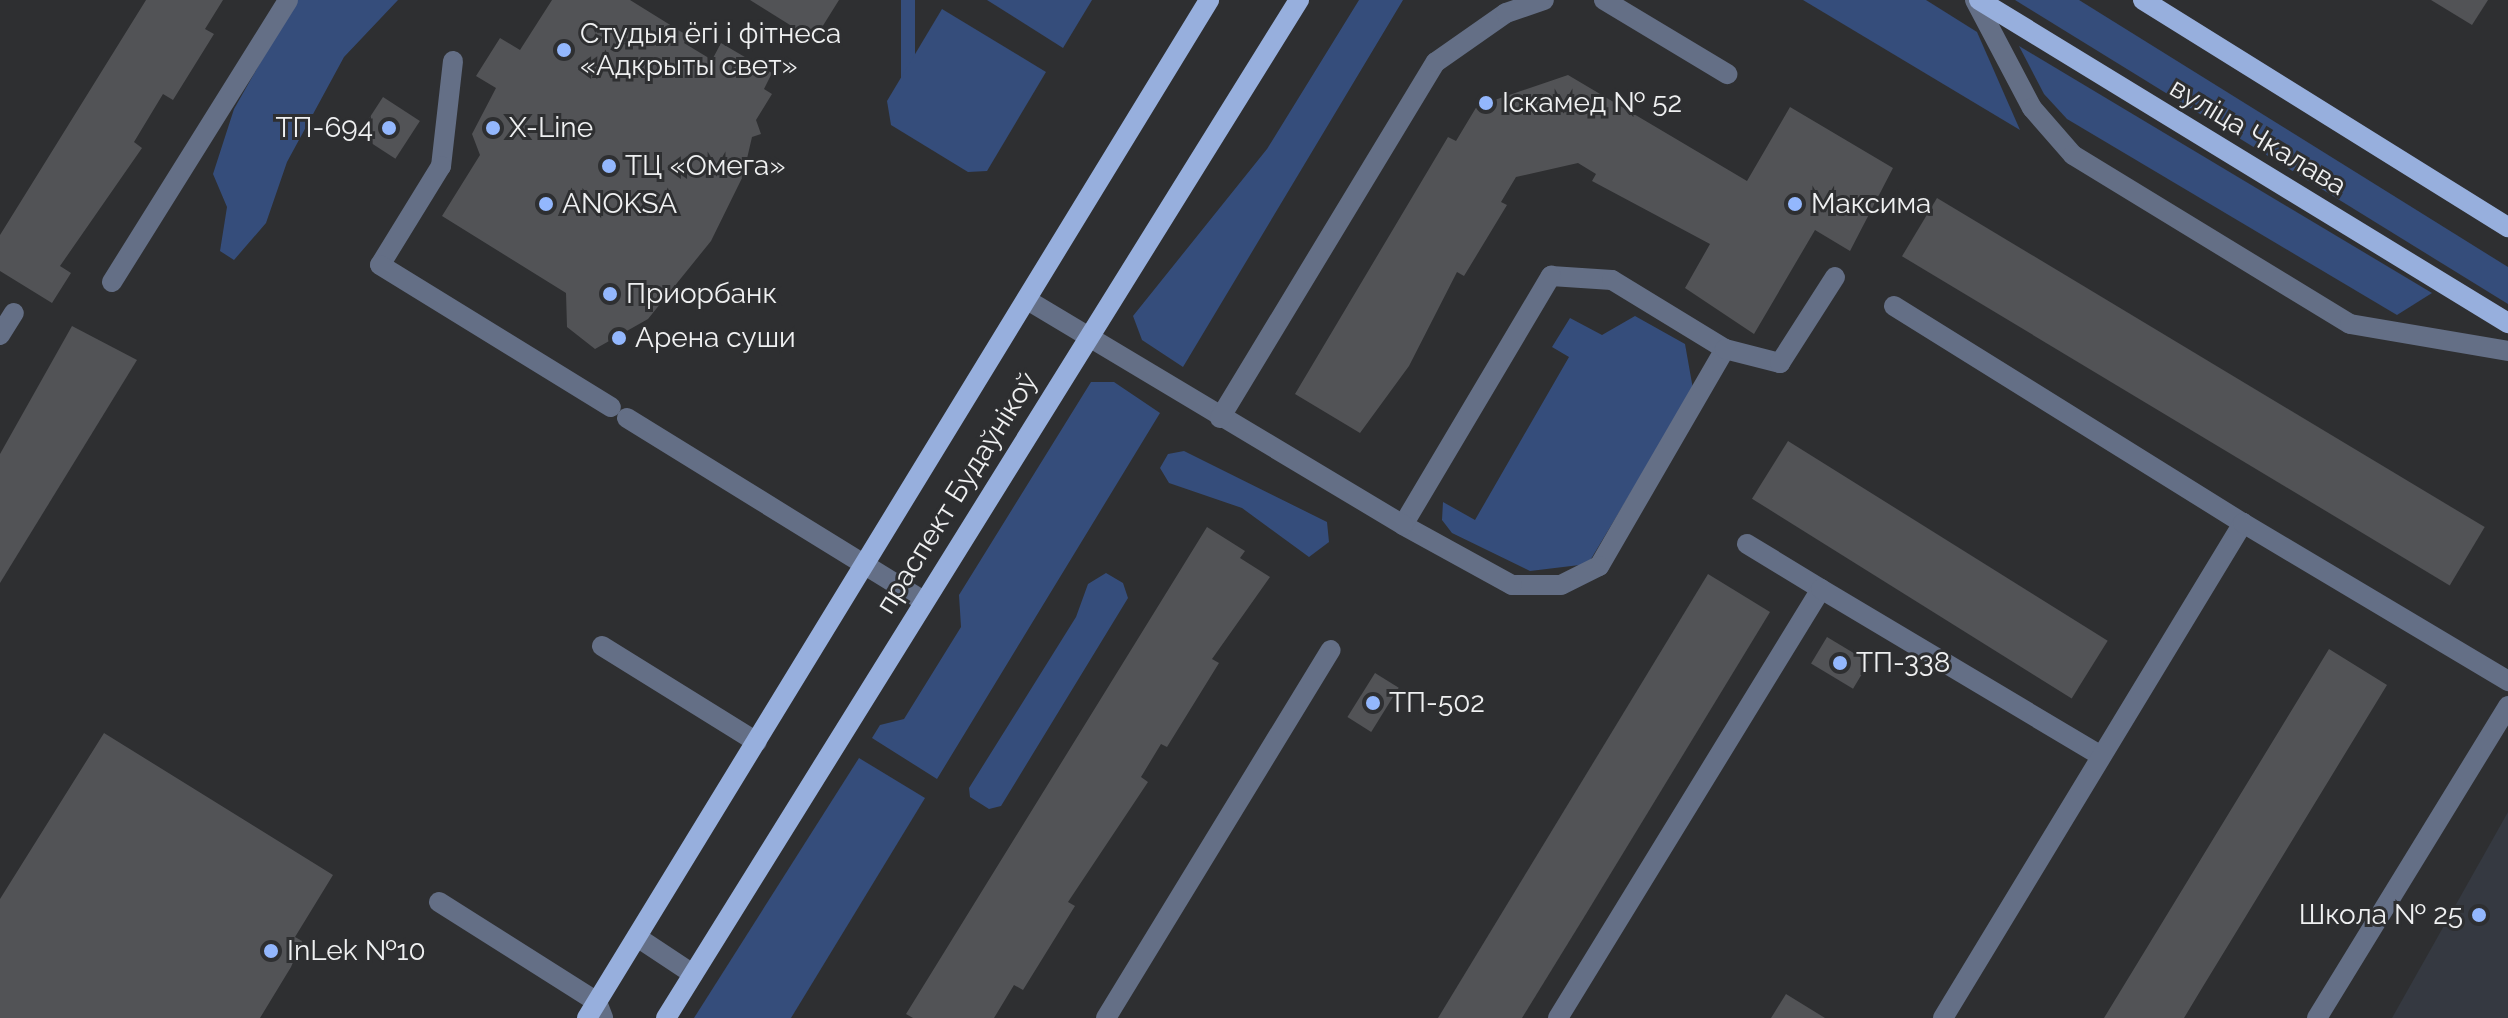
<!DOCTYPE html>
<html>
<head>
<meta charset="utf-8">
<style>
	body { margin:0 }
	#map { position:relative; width:2508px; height:1018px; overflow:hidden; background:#2e2f31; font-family:Raleway,sans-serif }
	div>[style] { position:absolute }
	.built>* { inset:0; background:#353941 }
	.green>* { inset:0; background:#354d7b; transform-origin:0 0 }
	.building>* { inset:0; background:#525356; transform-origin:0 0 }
	.minor>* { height:20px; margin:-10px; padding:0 10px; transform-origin:10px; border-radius:10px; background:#646f86 }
	.major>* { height:20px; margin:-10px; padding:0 10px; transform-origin:10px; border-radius:10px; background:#97afdd }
	.dots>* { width:22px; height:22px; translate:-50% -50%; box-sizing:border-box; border:4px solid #2e2f31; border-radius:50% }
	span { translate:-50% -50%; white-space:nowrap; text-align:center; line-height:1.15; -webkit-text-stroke:6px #2e2f31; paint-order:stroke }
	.poi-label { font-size:28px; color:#eff0f1 }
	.left { translate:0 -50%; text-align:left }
	.right { translate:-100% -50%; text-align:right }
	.street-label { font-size:28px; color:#eff0f1 }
</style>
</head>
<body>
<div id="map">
	<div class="built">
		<div style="clip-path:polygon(2508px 812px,2508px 1018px,2392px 1018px)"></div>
	</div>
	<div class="green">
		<div style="clip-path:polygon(296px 0,398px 0,344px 57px,287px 162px,266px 223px,234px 260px,220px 251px,227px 207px,213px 174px,234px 109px)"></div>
		<div style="left:901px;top:0;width:14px;height:115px"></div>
		<div style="clip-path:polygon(987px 0,1092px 0,1063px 48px)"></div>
		<div style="clip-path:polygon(1359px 0,1403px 0,1183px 367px,1142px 340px,1133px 316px,1267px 149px)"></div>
		<div style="clip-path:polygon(1803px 0,1926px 0,1977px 32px,2020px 130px)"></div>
		<div style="clip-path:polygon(2015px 0,2079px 0,2508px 267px,2508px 304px)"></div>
		<div style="clip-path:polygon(942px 9px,1046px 72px,987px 171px,968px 172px,891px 125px,887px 101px)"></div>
		<div style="clip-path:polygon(2019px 46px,2432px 293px,2397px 315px,2067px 119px,2044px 94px)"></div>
		<div style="clip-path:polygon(1635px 316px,1685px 344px,1693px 389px,1588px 564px,1530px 571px,1452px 533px,1442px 520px,1443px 502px,1475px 520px,1569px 357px,1552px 347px,1570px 318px,1602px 335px)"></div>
		<div style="clip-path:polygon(1091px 382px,1114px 382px,1160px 413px,937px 779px,872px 738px,880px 725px,904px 719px,961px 627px,959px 595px)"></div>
		<div style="clip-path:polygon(1184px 451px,1327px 522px,1329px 542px,1309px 557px,1242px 508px,1169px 483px,1160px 468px,1168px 454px)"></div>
		<div style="clip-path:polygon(1106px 573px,1123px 583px,1128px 598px,1001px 806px,989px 809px,970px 797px,969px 788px,1076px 617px,1088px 584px)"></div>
		<div style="clip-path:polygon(859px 758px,925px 798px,791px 1018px,694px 1018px)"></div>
	</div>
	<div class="building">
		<div style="clip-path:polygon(146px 0,223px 0,205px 29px,214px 34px,173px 100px,163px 94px,134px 142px,142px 148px,60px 266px,71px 273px,52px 303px,0 271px,0 235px)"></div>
		<div style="clip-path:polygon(552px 0,630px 0,688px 36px,684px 43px,712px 60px,721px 43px,772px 73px,764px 89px,772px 94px,756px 120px,761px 134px,752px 137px,743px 176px,711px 241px,648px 319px,595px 349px,567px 327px,566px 293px,442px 216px,480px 155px,472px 134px,496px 88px,476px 76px,500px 38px,520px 50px)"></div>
		<div style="clip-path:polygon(750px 0,839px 0,814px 40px)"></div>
		<div style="clip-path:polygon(2431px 0,2488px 0,2472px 25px)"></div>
		<div style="clip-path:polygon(1568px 75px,1747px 181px,1790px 107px,1893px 168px,1850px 251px,1815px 230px,1754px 334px,1685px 288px,1710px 244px,1592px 181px,1596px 174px,1578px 163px,1516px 177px,1501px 202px,1507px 205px,1464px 276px,1457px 272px,1409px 366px,1360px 433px,1295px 394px,1448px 137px,1456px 141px,1477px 106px)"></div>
		<div style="left:383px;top:97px;width:44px;height:45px;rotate:33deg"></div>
		<div style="left:1937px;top:198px;width:639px;height:68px;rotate:31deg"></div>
		<div style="clip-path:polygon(72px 326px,137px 360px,0 583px,0 454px)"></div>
		<div style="left:1788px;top:441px;width:377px;height:68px;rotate:32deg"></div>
		<div style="clip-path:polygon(1207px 527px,1245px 551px,1240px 558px,1270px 577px,1212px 659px,1219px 663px,1167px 747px,1161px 744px,1141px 777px,1148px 782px,1068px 902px,1075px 906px,1023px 990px,1014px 985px,994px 1018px,913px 1018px,906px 1014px)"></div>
		<div style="clip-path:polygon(1708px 574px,1770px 612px,1586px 914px,1522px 1018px,1438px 1018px)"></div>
		<div style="left:1827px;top:637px;width:49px;height:31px;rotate:31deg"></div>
		<div style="clip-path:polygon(2329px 649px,2387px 685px,2199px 993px,2184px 1018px,2104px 1018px)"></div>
		<div style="left:1375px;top:673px;width:28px;height:52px;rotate:32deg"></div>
		<div style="clip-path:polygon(104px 733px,333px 875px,295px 937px,302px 941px,291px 967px,260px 1018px,0 1018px,0 899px)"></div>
		<div style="clip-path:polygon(1786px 994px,1825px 1018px,1771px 1018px)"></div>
	</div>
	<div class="minor">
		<div style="left:1604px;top:0;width:144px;rotate:31deg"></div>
		<div style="left:1975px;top:0;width:122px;rotate:62.2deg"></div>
		<div style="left:2032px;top:108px;width:62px;rotate:48.9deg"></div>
		<div style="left:2073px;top:155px;width:324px;rotate:31.4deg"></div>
		<div style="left:2350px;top:324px;width:160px;rotate:9.7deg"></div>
		<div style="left:453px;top:61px;width:106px;rotate:96.5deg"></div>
		<div style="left:441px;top:166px;width:116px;rotate:121.6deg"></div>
		<div style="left:380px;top:265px;width:271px;rotate:31.6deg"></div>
		<div style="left:1551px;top:276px;width:61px;rotate:3.8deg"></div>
		<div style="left:1612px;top:280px;width:132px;rotate:31.4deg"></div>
		<div style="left:1725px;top:349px;width:251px;rotate:120.1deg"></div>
		<div style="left:1599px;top:566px;width:42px;rotate:153.4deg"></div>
		<div style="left:1561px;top:585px;width:49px;rotate:180deg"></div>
		<div style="left:1512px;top:585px;width:124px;rotate:-151.2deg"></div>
		<div style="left:1403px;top:525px;width:290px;rotate:-59.3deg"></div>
		<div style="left:112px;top:282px;width:332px;rotate:-58deg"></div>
		<div style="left:1029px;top:301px;width:436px;rotate:30.9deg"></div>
		<div style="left:1894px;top:306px;width:411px;rotate:31.9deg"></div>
		<div style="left:0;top:335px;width:26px;rotate:-58deg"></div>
		<div style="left:1725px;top:349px;width:57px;rotate:14.3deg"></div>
		<div style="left:1780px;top:363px;width:102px;rotate:-57.4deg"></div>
		<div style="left:627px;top:418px;width:348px;rotate:31.7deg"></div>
		<div style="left:1220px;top:418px;width:416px;rotate:-58.8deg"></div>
		<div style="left:1436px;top:62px;width:85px;rotate:-35deg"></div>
		<div style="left:1506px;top:13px;width:40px;rotate:-18.9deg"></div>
		<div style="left:1747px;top:544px;width:87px;rotate:31.3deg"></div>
		<div style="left:602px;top:646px;width:182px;rotate:31.8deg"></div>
		<div style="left:439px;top:902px;width:187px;rotate:32.3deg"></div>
		<div style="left:597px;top:1002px;width:17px;rotate:69deg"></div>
		<div style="left:637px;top:937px;width:67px;rotate:33.5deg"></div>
		<div style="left:1106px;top:1018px;width:431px;rotate:-58.6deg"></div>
		<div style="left:1558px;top:1018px;width:503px;rotate:-58.49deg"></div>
		<div style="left:1821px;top:589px;width:326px;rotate:30.8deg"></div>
		<div style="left:1943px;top:1018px;width:579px;rotate:-58.78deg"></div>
		<div style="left:2243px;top:523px;width:309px;rotate:30.8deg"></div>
		<div style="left:2317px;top:1018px;width:366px;rotate:-58.5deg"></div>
	</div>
	<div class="major">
		<div style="left:1979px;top:0;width:620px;rotate:31.41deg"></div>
		<div style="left:2143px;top:0;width:430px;rotate:31.9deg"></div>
		<div style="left:587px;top:1018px;width:1193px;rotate:-58.57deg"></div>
		<div style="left:666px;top:1018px;width:1199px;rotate:-58.13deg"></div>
	</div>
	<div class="dots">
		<div style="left:564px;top:50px;background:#93b7fd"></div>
		<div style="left:1486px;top:103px;background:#93b7fd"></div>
		<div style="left:389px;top:128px;background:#93b7fd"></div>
		<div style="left:493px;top:128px;background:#93b7fd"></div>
		<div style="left:609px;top:166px;background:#93b7fd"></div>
		<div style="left:546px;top:204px;background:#93b7fd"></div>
		<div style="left:1795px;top:204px;background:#93b7fd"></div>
		<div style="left:610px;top:294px;background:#93b7fd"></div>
		<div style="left:619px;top:338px;background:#93b7fd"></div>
		<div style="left:1840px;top:663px;background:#93b7fd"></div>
		<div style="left:1373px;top:703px;background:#93b7fd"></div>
		<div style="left:2479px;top:915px;background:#93b7fd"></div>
		<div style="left:271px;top:951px;background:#93b7fd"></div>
	</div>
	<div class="poi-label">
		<span class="left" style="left:580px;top:50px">Студыя ёгі і фітнеса<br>«Адкрыты свет»</span>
		<span class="left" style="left:1502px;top:103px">Іскамед № 52</span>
		<span class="right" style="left:373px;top:128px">ТП-694</span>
		<span class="left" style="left:509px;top:128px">X-Line</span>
		<span class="left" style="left:625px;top:166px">ТЦ «Омега»</span>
		<span class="left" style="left:562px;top:204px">ANOKSA</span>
		<span class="left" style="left:1811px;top:204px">Максима</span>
		<span class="left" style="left:626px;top:294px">Приорбанк</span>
		<span class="left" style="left:635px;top:338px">Арена суши</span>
		<span class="left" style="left:1856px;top:663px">ТП-338</span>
		<span class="left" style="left:1389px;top:703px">ТП-502</span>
		<span class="right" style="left:2463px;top:915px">Школа № 25</span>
		<span class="left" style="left:287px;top:951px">InLek №10</span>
	</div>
	<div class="street-label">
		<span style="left:2258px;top:137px;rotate:31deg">вуліца Чкалава</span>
		<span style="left:957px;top:493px;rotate:-58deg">праспект Будаўнікоў</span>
	</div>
</div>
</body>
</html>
